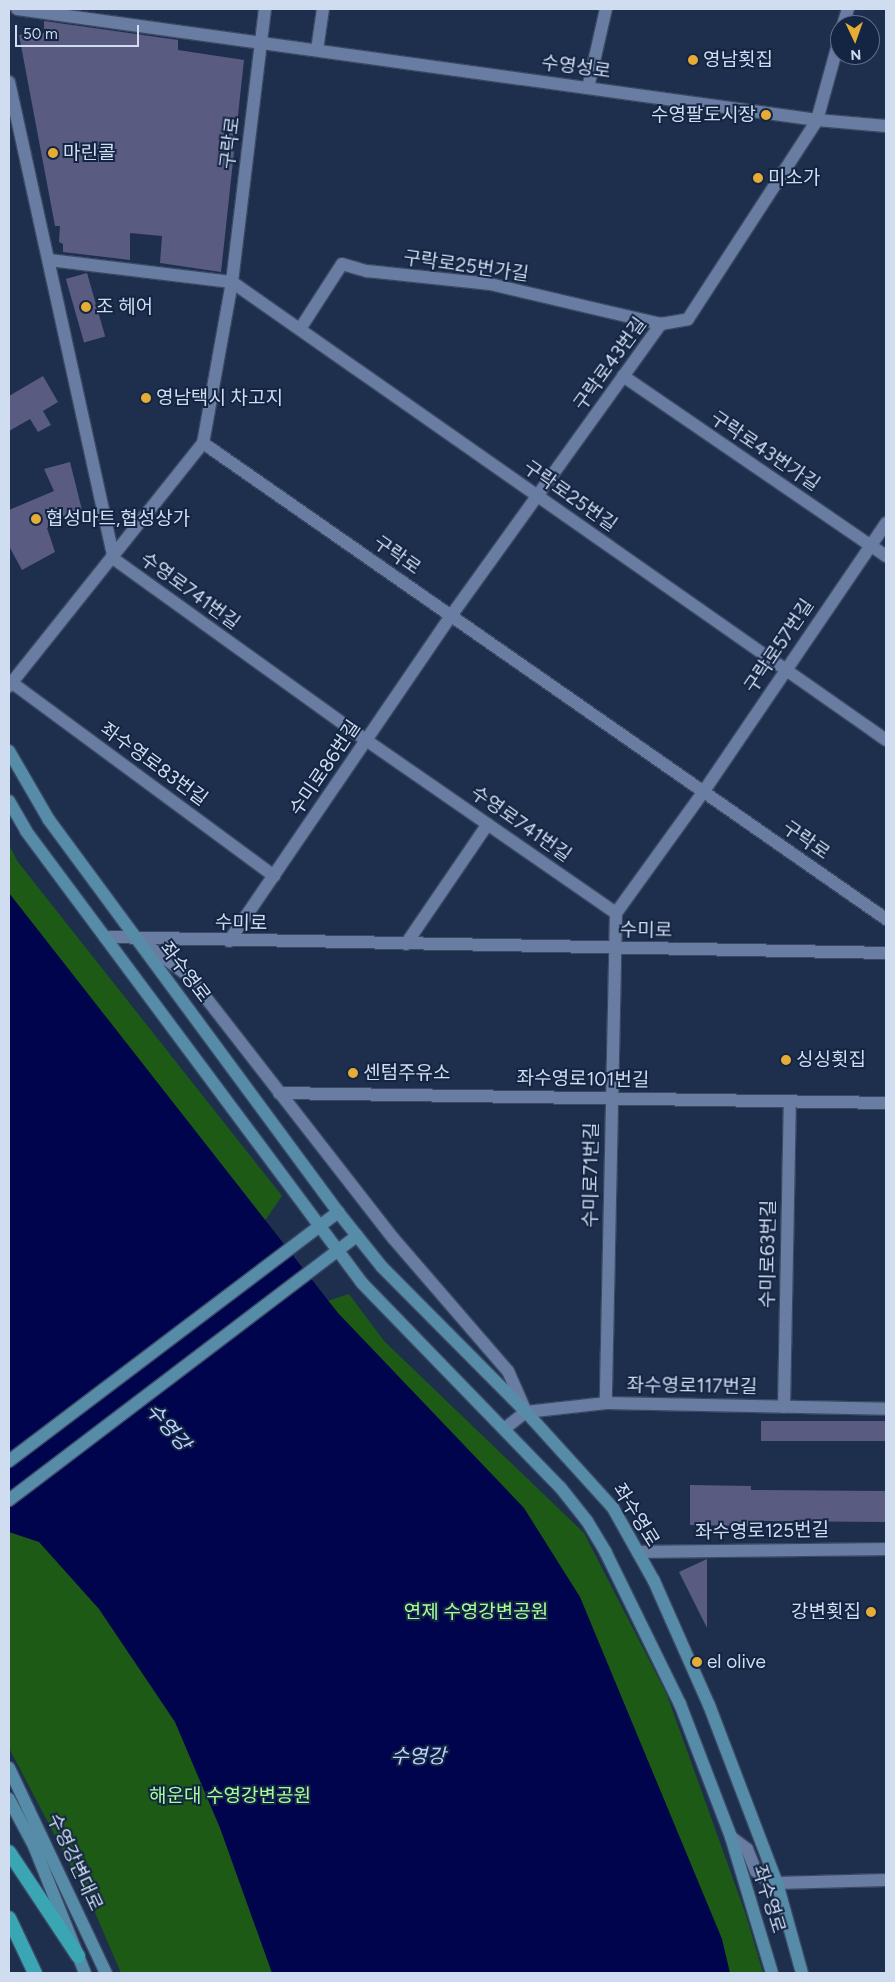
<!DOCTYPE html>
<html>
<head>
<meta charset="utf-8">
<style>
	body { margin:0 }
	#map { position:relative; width:895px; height:1982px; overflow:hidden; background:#1e2f4e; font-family:Figtree,"Noto Sans KR",sans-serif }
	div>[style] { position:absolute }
	.green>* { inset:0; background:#1d5a15 }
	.water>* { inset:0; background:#00044c }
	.building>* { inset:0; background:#595b81; transform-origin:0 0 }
	.roads { filter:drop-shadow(1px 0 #3b4964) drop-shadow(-1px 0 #3b4964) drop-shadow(0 1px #3b4964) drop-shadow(0 -1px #3b4964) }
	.minor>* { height:12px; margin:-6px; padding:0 6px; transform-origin:6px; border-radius:6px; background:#687da1 }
	.tertiary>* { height:12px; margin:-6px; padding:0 6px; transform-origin:6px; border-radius:6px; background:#687da1 }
	.secondary>* { height:12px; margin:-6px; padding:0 6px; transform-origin:6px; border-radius:6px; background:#578ca8 }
	.trunk>* { height:14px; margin:-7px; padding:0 7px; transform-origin:7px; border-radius:7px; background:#3aa6b4 }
	.dots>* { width:14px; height:14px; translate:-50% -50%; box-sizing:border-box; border:2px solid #142543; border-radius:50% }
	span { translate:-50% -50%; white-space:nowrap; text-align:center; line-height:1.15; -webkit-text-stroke:4px #142543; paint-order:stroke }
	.poi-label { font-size:19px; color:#d0dcf0 }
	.left { translate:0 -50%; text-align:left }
	.right { translate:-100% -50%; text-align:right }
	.street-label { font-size:19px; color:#d0dcf0 }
	.park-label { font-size:19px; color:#a6fe9a }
	.water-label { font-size:20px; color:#bbd3fc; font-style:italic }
	.frame { position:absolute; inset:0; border:10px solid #d0dcf0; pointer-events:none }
	.north { position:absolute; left:830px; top:15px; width:50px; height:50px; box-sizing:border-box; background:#142543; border:1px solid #5f6e88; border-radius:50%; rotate:177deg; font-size:14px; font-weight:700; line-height:20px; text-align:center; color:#d0dcf0 }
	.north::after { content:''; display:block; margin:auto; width:18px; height:22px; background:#e6ad36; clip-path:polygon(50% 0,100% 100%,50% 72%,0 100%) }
	.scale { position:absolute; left:15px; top:25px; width:124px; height:22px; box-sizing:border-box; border:2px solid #d0dcf0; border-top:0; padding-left:6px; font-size:15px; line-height:18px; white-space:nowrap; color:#d0dcf0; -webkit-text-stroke:4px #142543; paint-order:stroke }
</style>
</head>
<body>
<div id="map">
	<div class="green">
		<div style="clip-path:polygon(9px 845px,18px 862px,282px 1196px,249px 1244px,9px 919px)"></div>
		<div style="clip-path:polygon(349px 1294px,384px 1341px,584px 1533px,667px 1695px,746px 1915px,763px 1973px,121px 1973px,93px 1908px,9px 1748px,9px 1522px,297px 1311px)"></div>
	</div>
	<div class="water">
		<div style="clip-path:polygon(9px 893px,338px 1313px,524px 1508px,580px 1597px,722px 1939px,730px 1973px,272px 1973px,220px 1828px,175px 1722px,99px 1609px,39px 1542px,9px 1532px)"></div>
	</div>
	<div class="building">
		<div style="clip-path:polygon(44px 21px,178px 40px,178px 50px,244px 60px,221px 272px,160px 263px,162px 236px,130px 233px,130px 260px,63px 252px,63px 244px,59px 242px,60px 226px,55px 226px,19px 35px,44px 33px)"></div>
		<div style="left:87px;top:273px;width:66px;height:22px;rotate:74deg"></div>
		<div style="clip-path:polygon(43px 376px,58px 402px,43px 411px,51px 425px,38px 432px,30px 419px,9px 431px,9px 396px)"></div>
		<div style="clip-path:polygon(70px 462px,82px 510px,47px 528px,55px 552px,22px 570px,9px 546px,9px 510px,54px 491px,44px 469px)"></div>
		<div style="left:761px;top:1421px;width:125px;height:20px"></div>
		<div style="clip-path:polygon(690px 1485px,751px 1486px,751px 1490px,886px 1491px,886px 1522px,750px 1521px,750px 1526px,690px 1525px)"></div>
		<div style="clip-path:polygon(707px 1559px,707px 1628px,679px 1572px)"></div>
	</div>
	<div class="roads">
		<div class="minor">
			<div style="left:17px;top:9px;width:808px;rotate:7.9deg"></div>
			<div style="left:817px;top:120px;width:69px;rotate:5deg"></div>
			<div style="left:843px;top:25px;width:17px;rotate:-73deg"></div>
			<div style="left:317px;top:50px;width:41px;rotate:-81.7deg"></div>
			<div style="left:588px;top:88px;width:81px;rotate:-77.2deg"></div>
			<div style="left:49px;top:260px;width:184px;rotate:6.9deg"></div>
			<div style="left:232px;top:282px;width:798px;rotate:35deg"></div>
			<div style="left:300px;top:329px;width:77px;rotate:-57.1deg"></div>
			<div style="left:342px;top:264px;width:26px;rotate:16deg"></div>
			<div style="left:367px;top:271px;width:124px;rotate:6deg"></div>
			<div style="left:490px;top:284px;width:176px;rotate:13.2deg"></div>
			<div style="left:661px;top:324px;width:27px;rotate:-10deg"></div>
			<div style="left:688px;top:319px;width:237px;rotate:-57deg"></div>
			<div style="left:817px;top:120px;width:86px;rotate:-74.5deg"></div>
			<div style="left:623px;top:376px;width:319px;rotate:34.4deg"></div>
			<div style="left:114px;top:559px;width:310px;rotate:35.7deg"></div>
			<div style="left:366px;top:740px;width:304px;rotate:34.7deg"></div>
			<div style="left:616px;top:913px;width:490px;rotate:91.2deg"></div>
			<div style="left:11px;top:682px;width:327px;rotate:36.4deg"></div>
			<div style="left:9px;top:686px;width:311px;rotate:-51.4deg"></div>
			<div style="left:616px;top:913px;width:150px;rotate:-54.2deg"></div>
			<div style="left:704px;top:791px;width:324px;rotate:-55.8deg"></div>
			<div style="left:138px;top:939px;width:63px;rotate:36deg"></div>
			<div style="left:189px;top:976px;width:332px;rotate:52.1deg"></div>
			<div style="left:393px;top:1238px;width:176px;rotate:49.2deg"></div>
			<div style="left:508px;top:1371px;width:45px;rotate:66.3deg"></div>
			<div style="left:229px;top:941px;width:394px;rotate:-55.7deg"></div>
			<div style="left:451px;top:616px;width:360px;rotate:-54.3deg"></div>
			<div style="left:406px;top:944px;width:145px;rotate:-55.7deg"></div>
			<div style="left:279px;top:1093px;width:607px;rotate:0.94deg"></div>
			<div style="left:784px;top:1407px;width:305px;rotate:-88.9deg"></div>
			<div style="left:504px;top:1429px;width:28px;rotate:-38deg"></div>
			<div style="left:526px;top:1412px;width:81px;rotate:-6.4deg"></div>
			<div style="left:606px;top:1403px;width:280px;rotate:1.2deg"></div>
			<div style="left:638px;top:1552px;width:248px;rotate:-0.7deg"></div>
			<div style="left:731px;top:1837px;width:20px;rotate:37deg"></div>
			<div style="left:747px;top:1849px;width:24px;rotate:68deg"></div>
			<div style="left:756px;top:1871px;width:12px;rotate:42deg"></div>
			<div style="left:765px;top:1879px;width:13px;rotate:18deg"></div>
			<div style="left:777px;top:1883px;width:109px;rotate:-1.6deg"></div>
		</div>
		<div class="tertiary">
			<div style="left:265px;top:9px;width:275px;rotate:96.9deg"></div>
			<div style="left:232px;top:282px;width:164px;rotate:100.2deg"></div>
			<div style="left:203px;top:443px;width:833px;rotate:34.87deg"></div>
			<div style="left:9px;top:82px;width:488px;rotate:77.6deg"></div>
			<div style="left:105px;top:937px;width:781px;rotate:1.17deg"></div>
		</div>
		<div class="secondary">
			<div style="left:9px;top:751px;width:80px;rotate:59.9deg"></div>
			<div style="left:49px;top:820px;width:487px;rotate:53.6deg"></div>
			<div style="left:338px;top:1212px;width:70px;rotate:51.3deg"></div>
			<div style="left:382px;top:1267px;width:204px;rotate:45.2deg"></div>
			<div style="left:526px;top:1412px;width:130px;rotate:47.8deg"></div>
			<div style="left:613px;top:1508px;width:84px;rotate:60.7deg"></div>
			<div style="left:654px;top:1581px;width:136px;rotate:66.1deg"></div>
			<div style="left:709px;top:1705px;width:191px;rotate:69.1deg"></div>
			<div style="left:777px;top:1883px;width:93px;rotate:74.5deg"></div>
			<div style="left:9px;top:801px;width:34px;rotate:60deg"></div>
			<div style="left:26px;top:831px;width:563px;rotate:53.37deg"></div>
			<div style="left:362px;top:1283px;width:284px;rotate:45.9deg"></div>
			<div style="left:560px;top:1487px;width:43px;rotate:51.5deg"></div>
			<div style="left:587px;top:1521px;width:37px;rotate:59deg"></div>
			<div style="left:606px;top:1553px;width:168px;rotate:63.9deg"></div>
			<div style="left:680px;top:1704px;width:142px;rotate:69deg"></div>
			<div style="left:731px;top:1837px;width:142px;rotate:73.2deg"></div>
			<div style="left:9px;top:1461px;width:413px;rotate:-37.1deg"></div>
			<div style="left:9px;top:1500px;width:437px;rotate:-37.2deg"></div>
			<div style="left:9px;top:1768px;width:227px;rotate:64.7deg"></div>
			<div style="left:9px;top:1799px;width:53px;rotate:62deg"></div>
			<div style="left:34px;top:1846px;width:137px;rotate:68.1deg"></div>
		</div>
		<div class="trunk">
			<div style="left:9px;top:1852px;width:125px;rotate:56.4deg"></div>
			<div style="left:9px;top:1918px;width:61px;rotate:64.7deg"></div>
		</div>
	</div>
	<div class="dots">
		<div style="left:693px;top:60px;background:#e6ad36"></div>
		<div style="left:766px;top:115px;background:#e6ad36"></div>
		<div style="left:53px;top:153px;background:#e6ad36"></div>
		<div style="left:758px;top:178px;background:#e6ad36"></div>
		<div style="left:86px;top:307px;background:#e6ad36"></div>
		<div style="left:146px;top:398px;background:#e6ad36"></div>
		<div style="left:36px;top:519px;background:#e6ad36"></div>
		<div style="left:786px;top:1060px;background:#e6ad36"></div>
		<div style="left:353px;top:1073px;background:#e6ad36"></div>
		<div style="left:871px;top:1612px;background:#e6ad36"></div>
		<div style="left:697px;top:1662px;background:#e6ad36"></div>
	</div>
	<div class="poi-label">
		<span class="left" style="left:703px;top:60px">영남횟집</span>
		<span class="right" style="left:756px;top:115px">수영팔도시장</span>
		<span class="left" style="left:63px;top:153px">마린콜</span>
		<span class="left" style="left:768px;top:178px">미소가</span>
		<span class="left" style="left:96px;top:307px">조 헤어</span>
		<span class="left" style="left:156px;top:398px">영남택시 차고지</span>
		<span class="left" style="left:46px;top:519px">협성마트,협성상가</span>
		<span class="left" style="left:796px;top:1060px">싱싱횟집</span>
		<span class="left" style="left:363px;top:1073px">센텀주유소</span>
		<span class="right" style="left:861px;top:1612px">강변횟집</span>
		<span class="left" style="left:707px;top:1662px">el olive</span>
	</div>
	<div class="street-label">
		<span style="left:576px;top:67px;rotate:8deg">수영성로</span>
		<span style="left:230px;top:143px;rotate:-83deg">구락로</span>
		<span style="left:466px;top:266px;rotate:8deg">구락로25번가길</span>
		<span style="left:610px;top:364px;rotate:-54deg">구락로43번길</span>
		<span style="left:765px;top:451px;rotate:34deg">구락로43번가길</span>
		<span style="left:570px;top:496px;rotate:35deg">구락로25번길</span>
		<span style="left:397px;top:555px;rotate:35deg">구락로</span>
		<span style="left:190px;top:591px;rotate:36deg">수영로741번길</span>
		<span style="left:779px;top:646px;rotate:-56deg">구락로57번길</span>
		<span style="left:154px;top:764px;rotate:36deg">좌수영로83번길</span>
		<span style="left:325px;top:768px;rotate:-56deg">수미로86번길</span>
		<span style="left:521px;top:824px;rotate:35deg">수영로741번길</span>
		<span style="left:806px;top:840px;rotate:35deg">구락로</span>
		<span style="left:241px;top:923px;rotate:1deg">수미로</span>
		<span style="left:646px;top:930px;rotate:1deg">수미로</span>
		<span style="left:185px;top:972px;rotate:53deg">좌수영로</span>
		<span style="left:583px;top:1079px;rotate:1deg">좌수영로101번길</span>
		<span style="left:591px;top:1175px;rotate:-89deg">수미로71번길</span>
		<span style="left:768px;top:1254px;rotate:-89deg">수미로63번길</span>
		<span style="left:692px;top:1386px;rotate:1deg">좌수영로117번길</span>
		<span style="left:636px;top:1515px;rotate:58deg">좌수영로</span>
		<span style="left:762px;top:1531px;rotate:-1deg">좌수영로125번길</span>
		<span style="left:75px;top:1862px;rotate:65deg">수영강변대로</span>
		<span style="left:769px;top:1899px;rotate:73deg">좌수영로</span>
	</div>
	<div class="park-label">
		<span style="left:476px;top:1612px">연제 수영강변공원</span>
		<span style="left:230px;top:1796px">해운대 수영강변공원</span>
	</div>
	<div class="water-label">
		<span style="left:168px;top:1427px;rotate:49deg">수영강</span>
		<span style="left:418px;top:1756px">수영강</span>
	</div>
	<div class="frame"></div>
	<div class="north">N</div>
	<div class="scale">50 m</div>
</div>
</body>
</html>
